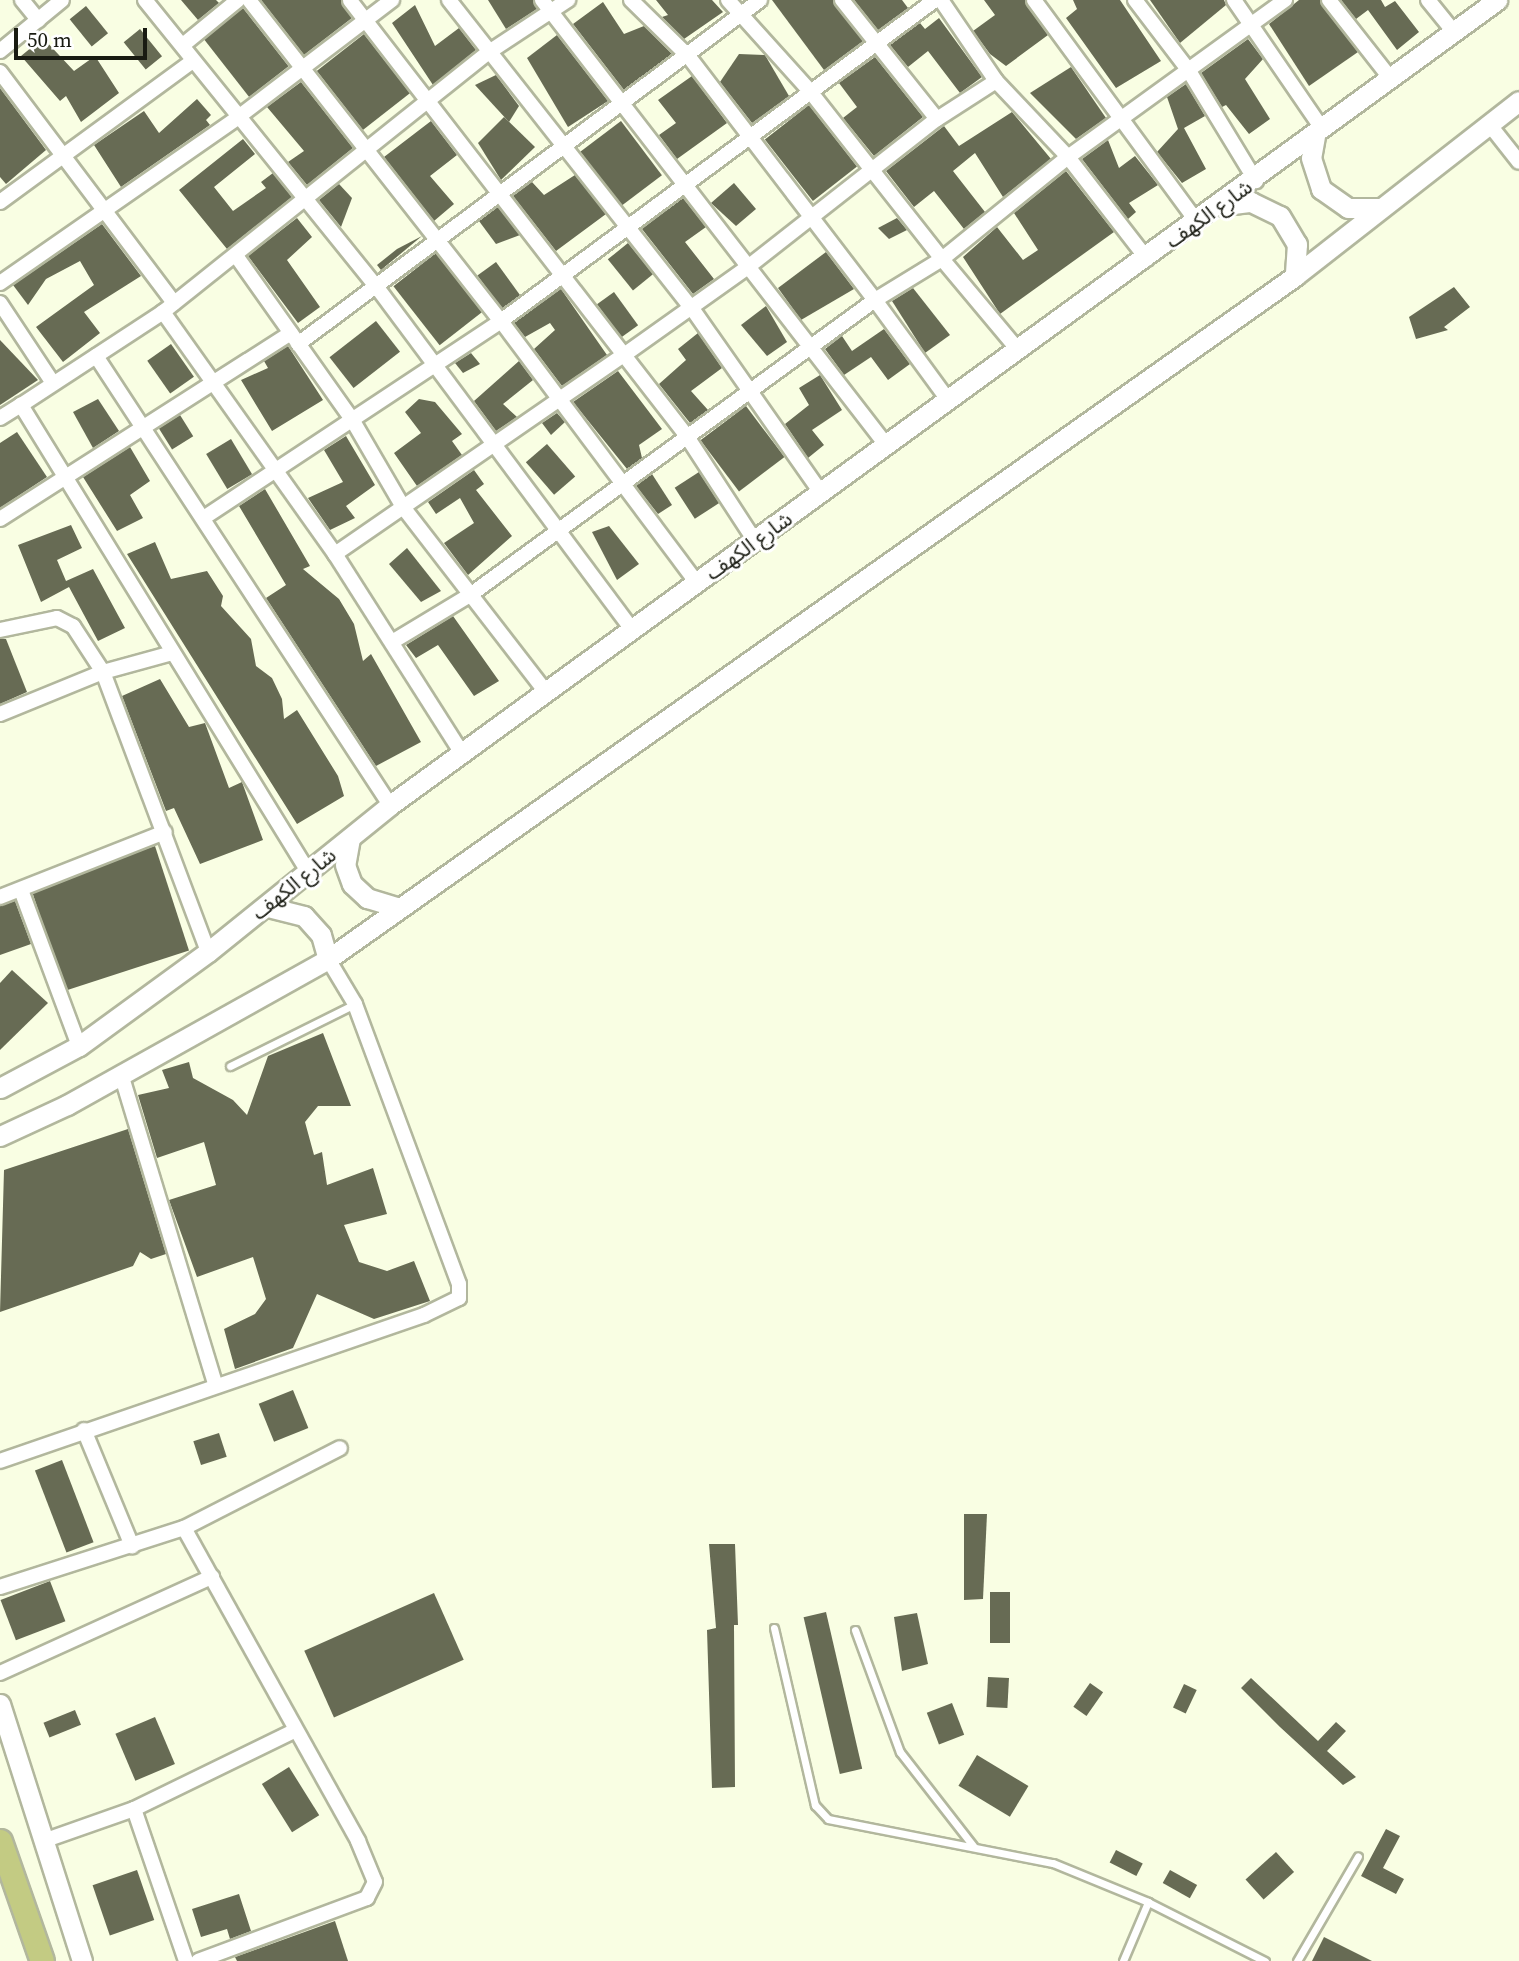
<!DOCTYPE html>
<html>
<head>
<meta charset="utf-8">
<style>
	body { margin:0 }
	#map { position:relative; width:1519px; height:1961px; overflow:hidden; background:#f9fee3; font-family:"Source Serif 4","Noto Sans Arabic",serif }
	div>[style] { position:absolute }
	.building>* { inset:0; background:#676b54; transform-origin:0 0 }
	.roads { filter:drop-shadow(2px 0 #b2b79d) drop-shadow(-2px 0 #b2b79d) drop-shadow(0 2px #b2b79d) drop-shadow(0 -2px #b2b79d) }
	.lane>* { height:7px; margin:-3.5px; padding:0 3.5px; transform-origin:3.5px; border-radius:3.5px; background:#fff }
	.street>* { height:14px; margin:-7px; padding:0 7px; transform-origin:7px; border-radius:7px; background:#fff }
	.secondary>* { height:19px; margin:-9.5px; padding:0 9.5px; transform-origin:9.5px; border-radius:9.5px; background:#fff }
	.primary>* { height:23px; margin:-11.5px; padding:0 11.5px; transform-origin:11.5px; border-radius:11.5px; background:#c3cb83 }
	span { translate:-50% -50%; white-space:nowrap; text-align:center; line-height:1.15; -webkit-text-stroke:6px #fff; paint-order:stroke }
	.street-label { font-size:21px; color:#191b12 }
	.scale { position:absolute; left:14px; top:28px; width:133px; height:32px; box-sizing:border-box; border:4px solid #191b12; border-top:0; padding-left:9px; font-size:21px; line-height:24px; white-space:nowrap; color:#191b12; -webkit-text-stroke:5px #fff; paint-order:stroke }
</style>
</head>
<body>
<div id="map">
	<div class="building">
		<div style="clip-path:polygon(181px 0,216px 0,219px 3px,198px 20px)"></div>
		<div style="clip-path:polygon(261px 0,341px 0,352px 18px,304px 55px)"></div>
		<div style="clip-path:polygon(488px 0,533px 0,537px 9px,506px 29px)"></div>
		<div style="clip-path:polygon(656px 0,712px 0,723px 12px,684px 39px,662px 17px,668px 15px)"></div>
		<div style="clip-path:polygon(772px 0,833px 0,863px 41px,824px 70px)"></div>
		<div style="clip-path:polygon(854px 0,902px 0,908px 8px,878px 30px)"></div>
		<div style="clip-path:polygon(984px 0,1025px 0,1048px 35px,1006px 66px,990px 54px,973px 31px,995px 15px)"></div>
		<div style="clip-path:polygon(1073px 0,1120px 0,1161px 61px,1116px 88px,1066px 18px,1077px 9px)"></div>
		<div style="clip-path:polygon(1150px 0,1224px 0,1226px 5px,1180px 43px)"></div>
		<div style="clip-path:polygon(1299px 0,1320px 0,1358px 52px,1309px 86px,1269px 24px)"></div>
		<div style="clip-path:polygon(1341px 0,1381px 0,1385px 7px,1395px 1px,1419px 32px,1397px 50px,1368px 10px,1356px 19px)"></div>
		<div style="clip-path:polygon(603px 2px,624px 34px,644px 26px,672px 54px,624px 90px,573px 24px)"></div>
		<div style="clip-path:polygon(415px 5px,435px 46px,459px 28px,476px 50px,433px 85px,392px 23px)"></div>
		<div style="left:86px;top:6px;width:35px;height:21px;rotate:51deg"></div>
		<div style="left:243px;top:8px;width:74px;height:50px;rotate:52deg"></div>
		<div style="clip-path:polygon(939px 18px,982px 77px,960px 93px,928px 51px,908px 67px,890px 45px,920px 23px,925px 29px)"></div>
		<div style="left:140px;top:29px;width:35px;height:21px;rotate:51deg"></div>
		<div style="left:364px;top:34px;width:75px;height:60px;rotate:52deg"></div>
		<div style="clip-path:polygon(557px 35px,608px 101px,568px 127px,527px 58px)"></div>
		<div style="clip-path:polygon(43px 38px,74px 71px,95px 56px,119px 93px,81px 122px,66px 96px,60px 101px,21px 56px)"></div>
		<div style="clip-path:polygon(1248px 39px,1263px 59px,1245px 79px,1270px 119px,1249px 134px,1226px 105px,1222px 107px,1201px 73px)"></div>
		<div style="clip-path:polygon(739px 54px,765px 55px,789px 96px,752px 123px,720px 82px)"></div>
		<div style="clip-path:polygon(875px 57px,923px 117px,874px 156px,843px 118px,857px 107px,839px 83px)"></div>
		<div style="clip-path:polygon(1071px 67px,1106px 118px,1076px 139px,1030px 93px)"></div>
		<div style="clip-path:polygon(496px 75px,519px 106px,509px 122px,475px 85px)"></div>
		<div style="clip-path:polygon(692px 76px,727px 123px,677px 159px,659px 135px,676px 123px,658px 100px)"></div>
		<div style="clip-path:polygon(301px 82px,353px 148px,307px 185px,288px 162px,304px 151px,267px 107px)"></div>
		<div style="clip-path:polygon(1186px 84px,1205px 116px,1184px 128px,1206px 169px,1182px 183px,1157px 152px,1178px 129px,1167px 97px)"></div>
		<div style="clip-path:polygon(0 88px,46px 150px,6px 184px,0 177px)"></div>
		<div style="clip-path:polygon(197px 99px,211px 115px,206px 120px,210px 125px,121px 187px,94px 145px,144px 111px,159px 133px)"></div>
		<div style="left:809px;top:105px;width:78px;height:56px;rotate:52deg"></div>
		<div style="clip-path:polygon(1012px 112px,1051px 159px,1003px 197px,975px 153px,953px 171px,985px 212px,964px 229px,934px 191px,914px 207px,886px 171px,944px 126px,959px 146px)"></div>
		<div style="clip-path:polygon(504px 117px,535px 147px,501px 180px,478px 143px)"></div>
		<div style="clip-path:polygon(431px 121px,457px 155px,430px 176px,454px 204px,434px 221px,384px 157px)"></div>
		<div style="left:621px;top:121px;width:68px;height:51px;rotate:53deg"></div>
		<div style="clip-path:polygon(243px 139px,255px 154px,214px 187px,233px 211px,266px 188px,261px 182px,273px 173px,292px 197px,227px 249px,179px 190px)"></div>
		<div style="clip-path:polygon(1108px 140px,1119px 168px,1135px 156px,1158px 185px,1129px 203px,1136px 212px,1128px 219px,1082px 159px)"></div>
		<div style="clip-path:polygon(1066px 171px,1114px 232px,1000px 314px,963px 257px,997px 227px,1023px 260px,1038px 250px,1014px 213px)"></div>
		<div style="clip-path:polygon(575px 175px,606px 214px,556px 251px,513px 196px,532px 182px,544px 195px)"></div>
		<div style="clip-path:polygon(734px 183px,756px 209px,736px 226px,711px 203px)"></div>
		<div style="clip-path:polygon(339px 184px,352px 198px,341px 227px,319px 200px)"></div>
		<div style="clip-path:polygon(683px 198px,706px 227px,685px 242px,714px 279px,693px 294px,642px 229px)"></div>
		<div style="clip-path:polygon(498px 207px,520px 235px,496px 244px,479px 221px)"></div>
		<div style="clip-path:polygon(297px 218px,312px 237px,287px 260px,320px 307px,298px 323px,248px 256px)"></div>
		<div style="clip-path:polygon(897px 218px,907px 230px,889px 239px,878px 228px)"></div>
		<div style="clip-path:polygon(102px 224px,141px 276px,84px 312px,100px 333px,63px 362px,36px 327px,94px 285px,80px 261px,46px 279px,28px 305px,13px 285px)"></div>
		<div style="clip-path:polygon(422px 236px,381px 270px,377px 265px,397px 249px)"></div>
		<div style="left:628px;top:243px;width:40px;height:26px;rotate:51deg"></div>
		<div style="clip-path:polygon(826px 252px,854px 289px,801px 320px,778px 288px)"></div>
		<div style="left:436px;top:253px;width:75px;height:54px;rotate:52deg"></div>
		<div style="left:496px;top:262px;width:41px;height:23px;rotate:54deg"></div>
		<div style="clip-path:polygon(1454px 287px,1470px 307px,1444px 327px,1448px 330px,1416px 339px,1409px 317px)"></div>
		<div style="clip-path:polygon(913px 288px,950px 335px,925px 353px,892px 301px)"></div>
		<div style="clip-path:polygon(561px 289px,607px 355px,562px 386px,534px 349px,555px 330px,550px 323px,525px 337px,514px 323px)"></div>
		<div style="left:614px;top:292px;width:41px;height:21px;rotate:54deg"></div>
		<div style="clip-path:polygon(766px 306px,787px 342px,767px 356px,741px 325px)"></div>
		<div style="left:376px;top:321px;width:39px;height:59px;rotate:52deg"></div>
		<div style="clip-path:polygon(884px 329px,910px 364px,888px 380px,871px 357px,844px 375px,825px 349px,842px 336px,852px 351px)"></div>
		<div style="clip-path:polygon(698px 333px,722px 368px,691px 391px,708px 410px,690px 423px,659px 384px,686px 360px,678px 349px)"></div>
		<div style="clip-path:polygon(0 340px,38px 380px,0 405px)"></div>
		<div style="left:171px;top:344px;width:40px;height:29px;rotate:55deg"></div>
		<div style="clip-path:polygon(288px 346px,323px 400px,272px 431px,241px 380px,268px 368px,264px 361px)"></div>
		<div style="clip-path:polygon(471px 353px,480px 364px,463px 373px,455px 363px)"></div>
		<div style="clip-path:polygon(519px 361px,533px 380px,503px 404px,517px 417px,496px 431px,474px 401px)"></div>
		<div style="clip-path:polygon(618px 371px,662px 429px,639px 445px,642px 458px,627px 469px,573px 402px)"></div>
		<div style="clip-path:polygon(820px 375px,842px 410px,812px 430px,824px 445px,808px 458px,785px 424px,809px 405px,799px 388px)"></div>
		<div style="clip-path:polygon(98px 399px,119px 431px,93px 448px,73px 412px)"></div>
		<div style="clip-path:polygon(419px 399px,435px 402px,462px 434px,452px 441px,462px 455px,417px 486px,394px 453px,421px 433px,405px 412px)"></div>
		<div style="left:746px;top:406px;width:64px;height:57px;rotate:53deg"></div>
		<div style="clip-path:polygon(557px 413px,565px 422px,551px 435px,542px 423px)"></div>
		<div style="left:180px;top:415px;width:25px;height:25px;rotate:58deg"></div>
		<div style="clip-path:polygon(17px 432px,47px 477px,0 508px,0 443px)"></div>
		<div style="clip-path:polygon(346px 436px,375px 485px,346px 506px,355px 518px,330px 530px,308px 498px,343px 482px,324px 450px)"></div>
		<div style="left:231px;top:439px;width:41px;height:29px;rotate:59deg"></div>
		<div style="left:547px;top:444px;width:43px;height:28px;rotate:49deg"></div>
		<div style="clip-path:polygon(130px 447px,150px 481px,130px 495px,143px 518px,117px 531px,83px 477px)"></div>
		<div style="clip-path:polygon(474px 470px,484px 484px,476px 490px,512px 536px,468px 575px,444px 543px,474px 523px,460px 498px,436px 514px,428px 502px)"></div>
		<div style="left:699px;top:472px;width:37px;height:29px;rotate:57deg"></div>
		<div style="clip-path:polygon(652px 474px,672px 505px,658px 514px,636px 486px)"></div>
		<div style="clip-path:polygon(265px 489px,310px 566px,303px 569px,339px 599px,354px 624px,363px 661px,371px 654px,421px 742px,376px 766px,266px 598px,286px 585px,239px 506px)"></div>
		<div style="clip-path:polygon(71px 525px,82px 548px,57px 560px,66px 581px,93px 569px,125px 628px,98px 641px,69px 587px,41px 602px,18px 545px)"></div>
		<div style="clip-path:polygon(609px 526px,639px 564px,617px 580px,592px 532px)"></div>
		<div style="clip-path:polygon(155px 542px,171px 579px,207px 571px,223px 596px,221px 606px,251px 639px,256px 666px,272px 678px,282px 699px,284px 719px,297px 710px,338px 776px,344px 796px,297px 824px,127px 554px)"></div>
		<div style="clip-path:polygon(407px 548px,441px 591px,421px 602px,389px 564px)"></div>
		<div style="clip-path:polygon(453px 616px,499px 681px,474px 696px,438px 645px,416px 658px,406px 645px)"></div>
		<div style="clip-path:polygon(0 639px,6px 639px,27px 692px,0 704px)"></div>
		<div style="clip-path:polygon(160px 679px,189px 727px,205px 723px,229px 788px,242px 782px,263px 840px,200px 864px,174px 808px,166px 811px,122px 696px)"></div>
		<div style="left:155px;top:846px;width:110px;height:131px;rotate:72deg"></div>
		<div style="clip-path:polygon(15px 901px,31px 944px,0 955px,0 906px)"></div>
		<div style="clip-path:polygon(12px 970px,48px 1003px,0 1050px,0 983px)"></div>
		<div style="clip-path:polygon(323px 1033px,351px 1106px,318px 1106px,305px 1122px,314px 1155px,322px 1152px,327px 1185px,373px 1168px,387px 1214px,344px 1225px,359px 1262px,387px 1271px,414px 1261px,430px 1301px,374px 1319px,317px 1294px,293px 1348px,235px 1369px,224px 1329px,255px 1314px,266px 1299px,253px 1257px,197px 1277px,169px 1200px,216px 1185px,204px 1142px,157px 1158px,138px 1095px,169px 1088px,162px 1070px,189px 1062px,193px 1078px,233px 1100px,247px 1115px,268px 1056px)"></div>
		<div style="clip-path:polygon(128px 1129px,166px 1254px,151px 1259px,140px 1252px,133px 1266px,0 1312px,4px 1170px)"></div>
		<div style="left:293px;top:1390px;width:41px;height:37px;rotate:68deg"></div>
		<div style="left:219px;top:1433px;width:25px;height:27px;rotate:72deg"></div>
		<div style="left:62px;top:1460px;width:88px;height:29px;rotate:69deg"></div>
		<div style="clip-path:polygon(964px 1514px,987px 1514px,983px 1599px,964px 1600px)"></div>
		<div style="clip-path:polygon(709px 1544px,735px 1544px,738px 1625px,734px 1625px,735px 1787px,712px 1788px,707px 1630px,716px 1628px)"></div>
		<div style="left:50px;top:1581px;width:43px;height:53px;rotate:69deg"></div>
		<div style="left:990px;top:1592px;width:20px;height:51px"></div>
		<div style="left:434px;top:1593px;width:73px;height:142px;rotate:66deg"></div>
		<div style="left:826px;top:1612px;width:161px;height:23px;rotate:77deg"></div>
		<div style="clip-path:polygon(917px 1613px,928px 1664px,902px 1671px,894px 1617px)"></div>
		<div style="left:988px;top:1677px;width:21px;height:30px;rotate:3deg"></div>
		<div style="clip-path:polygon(1251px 1678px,1318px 1741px,1336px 1722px,1346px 1731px,1327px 1751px,1356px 1777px,1343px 1785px,1280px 1727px,1241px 1688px)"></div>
		<div style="left:1090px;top:1683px;width:16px;height:29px;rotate:35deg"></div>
		<div style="left:1184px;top:1684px;width:14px;height:26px;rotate:25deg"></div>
		<div style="left:952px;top:1703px;width:34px;height:27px;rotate:69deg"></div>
		<div style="left:75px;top:1710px;width:16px;height:34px;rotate:68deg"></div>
		<div style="left:155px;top:1717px;width:51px;height:43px;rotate:67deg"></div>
		<div style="left:977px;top:1755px;width:60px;height:36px;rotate:31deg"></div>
		<div style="left:289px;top:1767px;width:57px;height:32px;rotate:58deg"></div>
		<div style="clip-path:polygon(1386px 1829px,1400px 1836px,1383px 1868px,1404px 1879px,1396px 1894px,1361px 1876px)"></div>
		<div style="left:1116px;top:1850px;width:30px;height:14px;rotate:27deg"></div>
		<div style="left:1276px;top:1852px;width:27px;height:41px;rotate:48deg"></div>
		<div style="left:137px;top:1870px;width:53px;height:47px;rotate:71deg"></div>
		<div style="left:1170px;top:1870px;width:31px;height:15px;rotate:29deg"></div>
		<div style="clip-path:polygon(239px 1894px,251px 1931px,230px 1939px,227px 1929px,201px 1937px,192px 1909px)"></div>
		<div style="clip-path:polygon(335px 1921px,348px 1961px,237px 1961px,235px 1957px)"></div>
		<div style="clip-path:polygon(1324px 1937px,1372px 1961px,1312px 1961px)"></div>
	</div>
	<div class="roads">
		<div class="lane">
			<div style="left:230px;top:1066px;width:140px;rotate:-26.4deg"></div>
			<div style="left:774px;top:1628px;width:182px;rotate:77deg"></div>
			<div style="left:815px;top:1805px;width:19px;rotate:47deg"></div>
			<div style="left:828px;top:1819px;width:229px;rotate:11.1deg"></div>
			<div style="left:1053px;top:1863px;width:103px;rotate:22.3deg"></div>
			<div style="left:1148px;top:1902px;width:64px;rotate:113deg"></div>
			<div style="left:855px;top:1630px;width:130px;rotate:69.8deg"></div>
			<div style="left:900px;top:1752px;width:120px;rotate:52.1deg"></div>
			<div style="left:1148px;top:1902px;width:131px;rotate:26.8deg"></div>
			<div style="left:1297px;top:1961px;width:121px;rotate:-59.8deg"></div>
		</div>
		<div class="street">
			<div style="left:22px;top:0;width:26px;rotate:51deg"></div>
			<div style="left:145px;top:0;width:368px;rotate:51.1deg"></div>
			<div style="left:376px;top:286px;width:428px;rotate:53.3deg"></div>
			<div style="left:249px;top:0;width:408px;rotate:51.9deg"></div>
			<div style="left:501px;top:321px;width:327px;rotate:53.2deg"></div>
			<div style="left:449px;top:0;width:391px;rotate:51.8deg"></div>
			<div style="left:691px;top:307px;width:227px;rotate:55deg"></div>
			<div style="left:542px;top:0;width:564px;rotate:52.28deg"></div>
			<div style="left:631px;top:0;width:81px;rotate:44.5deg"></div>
			<div style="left:689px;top:57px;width:306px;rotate:52.6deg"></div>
			<div style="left:875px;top:300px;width:79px;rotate:-31.5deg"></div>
			<div style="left:942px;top:259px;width:215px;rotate:-128.2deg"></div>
			<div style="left:809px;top:90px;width:121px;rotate:-132deg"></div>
			<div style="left:842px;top:0;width:152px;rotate:51.4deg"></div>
			<div style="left:941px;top:0;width:98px;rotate:55.8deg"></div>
			<div style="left:996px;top:81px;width:105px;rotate:46.5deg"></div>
			<div style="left:1068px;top:157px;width:129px;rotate:52.2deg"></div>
			<div style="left:1034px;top:0;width:275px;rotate:53.7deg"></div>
			<div style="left:1135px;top:0;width:89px;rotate:52.7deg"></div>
			<div style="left:1189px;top:71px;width:129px;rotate:58.7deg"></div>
			<div style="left:1234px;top:0;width:158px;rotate:55.6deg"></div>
			<div style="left:1329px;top:0;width:100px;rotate:51.9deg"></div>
			<div style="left:1428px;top:0;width:41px;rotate:50.9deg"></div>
			<div style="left:183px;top:45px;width:71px;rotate:-39.3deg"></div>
			<div style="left:0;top:51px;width:80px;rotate:-39.4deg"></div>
			<div style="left:0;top:72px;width:289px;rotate:53deg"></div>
			<div style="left:1489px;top:124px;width:48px;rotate:51.7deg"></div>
			<div style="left:0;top:202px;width:239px;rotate:-36.2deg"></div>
			<div style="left:237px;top:257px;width:201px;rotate:54.7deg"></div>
			<div style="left:353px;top:421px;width:99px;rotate:59.8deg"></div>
			<div style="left:403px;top:507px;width:232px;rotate:52.3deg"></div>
			<div style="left:0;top:283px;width:289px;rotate:-34.8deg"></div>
			<div style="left:237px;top:118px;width:195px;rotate:-37.3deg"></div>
			<div style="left:0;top:303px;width:96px;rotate:56.5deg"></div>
			<div style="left:163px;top:312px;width:297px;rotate:54.6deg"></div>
			<div style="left:335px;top:554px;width:238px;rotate:57.5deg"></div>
			<div style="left:298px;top:344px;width:576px;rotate:-36.67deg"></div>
			<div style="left:1019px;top:351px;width:120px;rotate:-129.9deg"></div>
			<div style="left:942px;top:259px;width:162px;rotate:-39deg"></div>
			<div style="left:1068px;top:157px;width:268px;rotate:-35.9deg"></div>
			<div style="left:96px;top:356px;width:537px;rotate:56.78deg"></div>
			<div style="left:0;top:418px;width:25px;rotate:-32deg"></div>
			<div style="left:205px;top:517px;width:355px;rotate:-33.5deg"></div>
			<div style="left:501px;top:321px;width:540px;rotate:-36.49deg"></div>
			<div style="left:0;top:519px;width:345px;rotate:-32.6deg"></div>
			<div style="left:755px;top:541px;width:126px;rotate:-123.1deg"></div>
			<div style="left:686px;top:435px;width:101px;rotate:-127.8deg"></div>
			<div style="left:624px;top:355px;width:152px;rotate:-35.4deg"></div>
			<div style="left:748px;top:267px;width:240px;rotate:-38.1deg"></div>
			<div style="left:937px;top:119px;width:70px;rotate:-32.8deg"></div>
			<div style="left:335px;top:554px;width:351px;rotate:-34.6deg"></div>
			<div style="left:624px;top:355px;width:448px;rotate:-127.7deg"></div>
			<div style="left:0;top:630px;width:58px;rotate:-11.9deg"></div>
			<div style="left:57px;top:618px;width:18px;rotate:27deg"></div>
			<div style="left:73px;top:626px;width:55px;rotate:56.9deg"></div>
			<div style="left:103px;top:672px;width:299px;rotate:69.4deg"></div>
			<div style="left:392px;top:642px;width:91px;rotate:-31.1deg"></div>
			<div style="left:470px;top:595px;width:501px;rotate:-36.07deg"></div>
			<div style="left:875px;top:300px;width:125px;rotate:53.8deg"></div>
			<div style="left:0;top:714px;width:111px;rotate:-22.2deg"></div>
			<div style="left:103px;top:672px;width:68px;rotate:-15.3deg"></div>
			<div style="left:309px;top:873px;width:550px;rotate:-121.61deg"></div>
			<div style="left:21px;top:405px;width:170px;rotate:-33.2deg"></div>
			<div style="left:163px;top:312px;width:417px;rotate:-38.6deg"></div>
			<div style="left:489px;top:52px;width:95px;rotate:-33.4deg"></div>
			<div style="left:21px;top:890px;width:166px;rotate:69.6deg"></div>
			<div style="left:0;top:897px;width:177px;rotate:-21.5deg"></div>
			<div style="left:121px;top:1074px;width:323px;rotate:73.1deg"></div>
			<div style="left:84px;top:1430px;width:126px;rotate:67.5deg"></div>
			<div style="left:0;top:1461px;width:448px;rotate:-19deg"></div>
			<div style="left:424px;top:1315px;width:39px;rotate:-26deg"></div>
			<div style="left:459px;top:1298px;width:14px;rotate:-90deg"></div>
			<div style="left:459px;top:1284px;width:299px;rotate:-110.4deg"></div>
			<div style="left:355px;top:1004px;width:52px;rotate:-121deg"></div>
			<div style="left:184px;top:1528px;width:358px;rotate:60.9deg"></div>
			<div style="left:358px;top:1841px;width:44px;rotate:67.5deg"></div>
			<div style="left:375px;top:1882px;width:18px;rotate:117deg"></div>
			<div style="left:367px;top:1898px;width:180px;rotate:159.6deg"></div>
			<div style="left:0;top:1587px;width:193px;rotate:-17.8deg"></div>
			<div style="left:184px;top:1528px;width:175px;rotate:-27.1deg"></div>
			<div style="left:0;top:1673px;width:233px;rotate:-24.4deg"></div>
			<div style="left:134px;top:1809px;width:161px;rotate:71.1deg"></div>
			<div style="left:46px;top:1840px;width:93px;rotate:-19.4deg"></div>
			<div style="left:134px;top:1809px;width:178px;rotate:-26deg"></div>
		</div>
		<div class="secondary">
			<div style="left:1315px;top:136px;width:22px;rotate:100deg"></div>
			<div style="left:1311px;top:158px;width:33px;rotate:72deg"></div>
			<div style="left:1321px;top:189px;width:33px;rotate:35deg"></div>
			<div style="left:1348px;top:208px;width:33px"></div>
			<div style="left:1225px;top:205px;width:26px;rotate:-7deg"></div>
			<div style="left:1251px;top:202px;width:32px;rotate:26deg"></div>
			<div style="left:1280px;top:216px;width:33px;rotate:59deg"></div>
			<div style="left:1297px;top:244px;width:32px;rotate:94deg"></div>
			<div style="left:350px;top:838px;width:27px;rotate:100deg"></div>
			<div style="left:345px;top:865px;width:20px;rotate:70deg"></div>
			<div style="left:352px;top:884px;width:21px;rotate:43deg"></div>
			<div style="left:367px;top:898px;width:30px;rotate:17deg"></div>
			<div style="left:268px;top:907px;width:37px;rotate:14deg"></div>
			<div style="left:304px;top:916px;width:25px;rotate:48deg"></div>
			<div style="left:321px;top:935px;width:25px;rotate:74deg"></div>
			<div style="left:0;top:1088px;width:89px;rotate:-28deg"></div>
			<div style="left:79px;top:1046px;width:160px;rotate:-36.1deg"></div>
			<div style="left:208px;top:952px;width:234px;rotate:-38.9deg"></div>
			<div style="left:390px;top:805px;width:1369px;rotate:-36.02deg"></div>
			<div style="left:0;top:1136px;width:74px;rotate:-24.8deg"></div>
			<div style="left:67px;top:1105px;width:299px;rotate:-29.2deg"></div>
			<div style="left:328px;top:959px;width:1184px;rotate:-35.23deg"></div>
			<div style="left:1295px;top:276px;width:284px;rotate:-38deg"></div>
			<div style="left:0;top:1704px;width:270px;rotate:72.3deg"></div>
		</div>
		<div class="primary">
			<div style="left:0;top:1841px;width:127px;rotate:70.7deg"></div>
		</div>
	</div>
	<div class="street-label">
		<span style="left:1209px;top:214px;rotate:-36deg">شارع الكهف</span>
		<span style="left:749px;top:546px;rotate:-36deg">شارع الكهف</span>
		<span style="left:294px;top:884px;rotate:-39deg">شارع الكهف</span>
	</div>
	<div class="scale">50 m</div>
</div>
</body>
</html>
